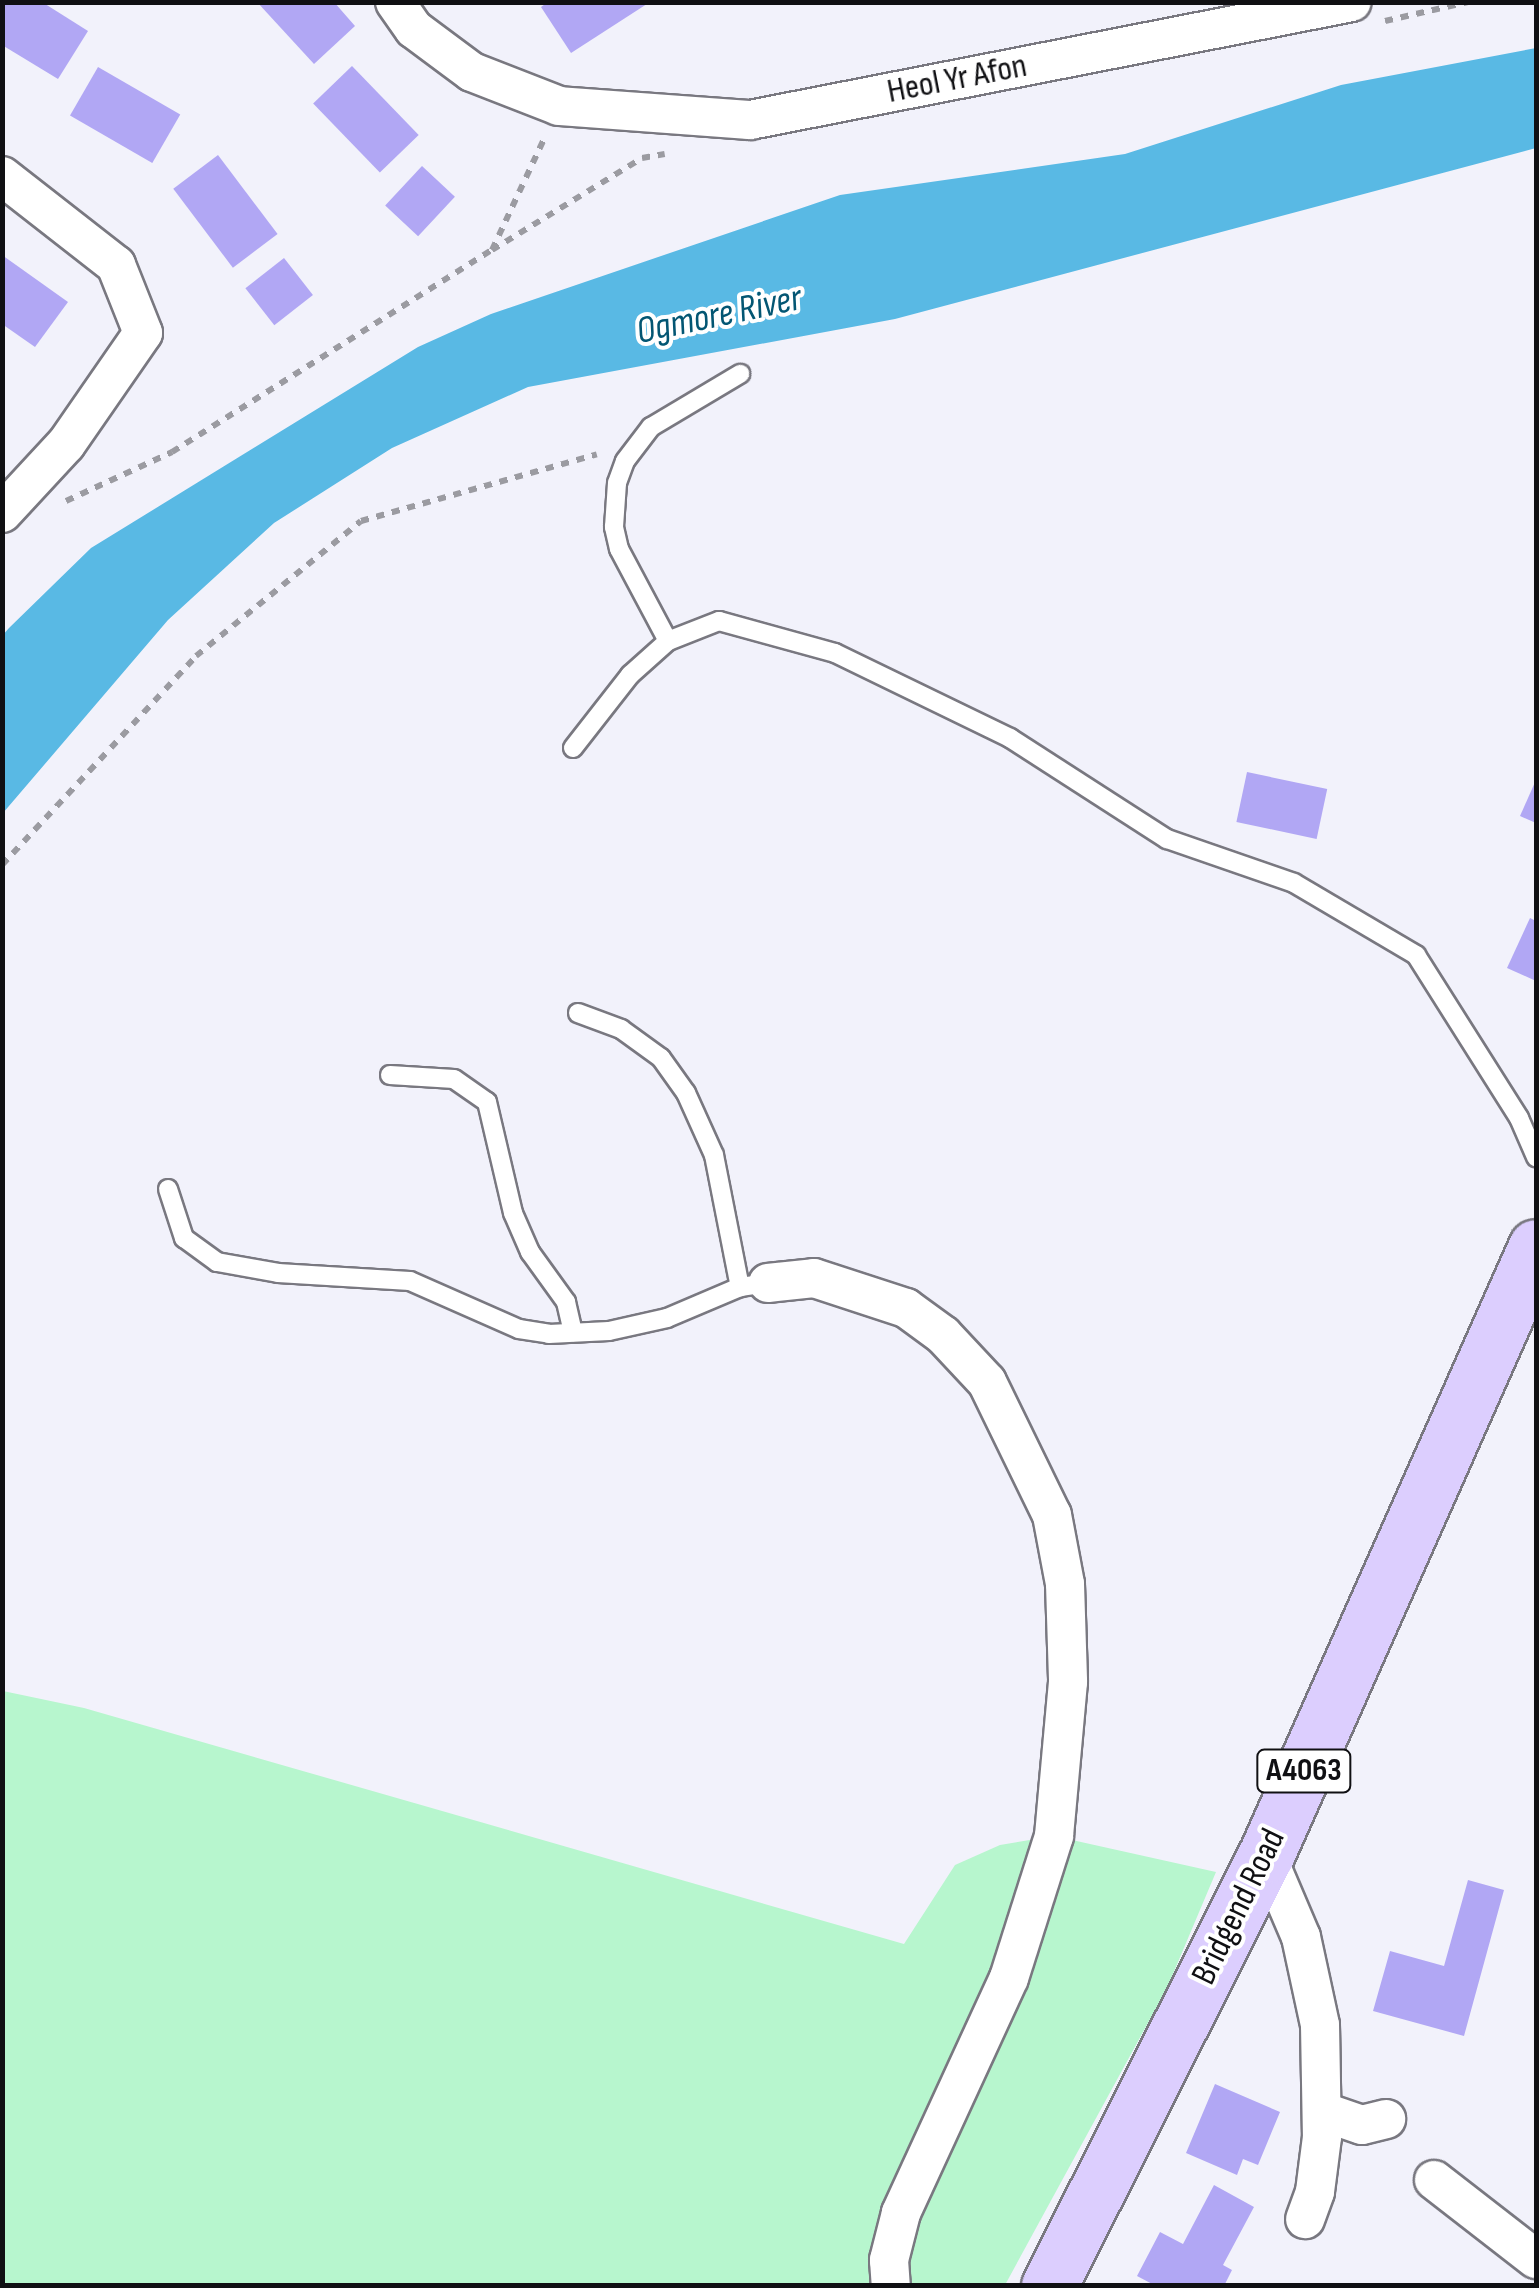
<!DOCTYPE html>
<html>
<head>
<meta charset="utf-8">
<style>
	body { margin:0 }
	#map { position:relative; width:1539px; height:2288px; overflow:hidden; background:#f2f2fb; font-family:"Sofia Sans Condensed",sans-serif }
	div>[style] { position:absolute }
	.green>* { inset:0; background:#b7f6ce }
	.water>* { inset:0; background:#59b9e4 }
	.building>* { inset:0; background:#b1a7f4; transform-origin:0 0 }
	.path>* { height:6px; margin-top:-3px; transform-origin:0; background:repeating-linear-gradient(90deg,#9b9ba1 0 8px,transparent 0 16px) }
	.roads { filter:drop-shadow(2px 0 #797880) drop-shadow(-2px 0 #797880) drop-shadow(0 2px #797880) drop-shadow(0 -2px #797880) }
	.service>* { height:18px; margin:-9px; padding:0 9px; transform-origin:9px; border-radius:9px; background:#fff }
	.minor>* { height:38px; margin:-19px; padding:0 19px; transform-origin:19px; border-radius:19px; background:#fff }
	.primary>* { height:55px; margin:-27.5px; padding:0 27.5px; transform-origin:27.5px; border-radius:27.5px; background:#dccefe }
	span { translate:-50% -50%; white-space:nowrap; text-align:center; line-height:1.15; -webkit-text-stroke:8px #fff; paint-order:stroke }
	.shield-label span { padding:2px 8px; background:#fff; border:2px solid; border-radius:8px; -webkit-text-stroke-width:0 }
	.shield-label { font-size:32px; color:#101013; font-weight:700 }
	.street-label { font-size:35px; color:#101013 }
	.water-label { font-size:38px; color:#035673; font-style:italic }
	.frame { position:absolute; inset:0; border:5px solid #101013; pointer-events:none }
</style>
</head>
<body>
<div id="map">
	<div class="green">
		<div style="clip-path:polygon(3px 1691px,84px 1708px,904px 1944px,955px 1865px,1000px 1845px,1054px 1836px,1216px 1872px,1167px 1988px,1005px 2285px,3px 2286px)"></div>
	</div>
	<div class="water">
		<div style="clip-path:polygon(1536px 48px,1536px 148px,895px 319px,528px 387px,392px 448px,274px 523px,168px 620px,3px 813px,2px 636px,9px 628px,91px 548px,418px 347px,491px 314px,840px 195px,1125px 154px,1341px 85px)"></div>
	</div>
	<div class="building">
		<div style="clip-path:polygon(2px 2px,42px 2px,88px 31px,58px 79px,2px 45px)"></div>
		<div style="clip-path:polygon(257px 2px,334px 2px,355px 26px,314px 64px)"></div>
		<div style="clip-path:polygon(548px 2px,650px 2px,571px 53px,541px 7px)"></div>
		<div style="left:352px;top:66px;width:96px;height:54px;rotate:46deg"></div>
		<div style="left:98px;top:67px;width:95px;height:56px;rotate:30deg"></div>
		<div style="left:218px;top:155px;width:99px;height:56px;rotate:53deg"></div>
		<div style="left:422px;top:166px;width:45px;height:54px;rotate:43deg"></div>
		<div style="clip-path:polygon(2px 255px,68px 302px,35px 347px,2px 324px)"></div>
		<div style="left:284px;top:258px;width:47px;height:49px;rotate:52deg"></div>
		<div style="left:1247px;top:772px;width:82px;height:51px;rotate:12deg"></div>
		<div style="clip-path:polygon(1536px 780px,1536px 823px,1520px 816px)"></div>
		<div style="clip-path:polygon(1530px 918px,1536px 921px,1536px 981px,1507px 968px)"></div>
		<div style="clip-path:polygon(1468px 1880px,1504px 1890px,1464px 2036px,1373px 2011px,1390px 1951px,1444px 1966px)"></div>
		<div style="clip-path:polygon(1215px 2084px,1280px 2112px,1258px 2165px,1243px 2159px,1237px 2175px,1186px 2153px)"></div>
		<div style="clip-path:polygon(1214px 2185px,1254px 2207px,1223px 2265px,1232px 2270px,1224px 2286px,1156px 2286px,1137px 2276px,1160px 2232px,1183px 2244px)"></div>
	</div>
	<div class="path">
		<div style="left:1385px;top:21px;width:85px;rotate:-12.9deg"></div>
		<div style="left:492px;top:250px;width:176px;rotate:-31.5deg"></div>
		<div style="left:642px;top:158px;width:23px;rotate:-10deg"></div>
		<div style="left:66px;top:501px;width:117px;rotate:-24.8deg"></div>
		<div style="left:172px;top:452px;width:378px;rotate:-32.3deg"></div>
		<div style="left:492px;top:250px;width:123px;rotate:-64.9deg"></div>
		<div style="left:2px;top:865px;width:285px;rotate:-47.1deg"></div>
		<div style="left:196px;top:656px;width:213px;rotate:-39.3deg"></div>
		<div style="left:361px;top:521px;width:245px;rotate:-15.8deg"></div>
	</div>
	<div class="roads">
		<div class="service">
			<div style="left:668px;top:641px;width:104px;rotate:-118deg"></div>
			<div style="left:619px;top:549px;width:23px;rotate:-103deg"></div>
			<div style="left:614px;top:527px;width:44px;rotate:-86.1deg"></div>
			<div style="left:617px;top:483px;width:23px;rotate:-70deg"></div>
			<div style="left:625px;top:461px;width:43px;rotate:-52.6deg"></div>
			<div style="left:651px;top:427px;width:104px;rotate:-30.8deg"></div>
			<div style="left:573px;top:748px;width:93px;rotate:-52deg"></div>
			<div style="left:630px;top:675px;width:51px;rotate:-41.8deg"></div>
			<div style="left:668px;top:641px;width:55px;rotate:-21.4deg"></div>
			<div style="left:719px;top:621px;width:120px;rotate:15.4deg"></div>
			<div style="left:835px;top:653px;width:195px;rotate:25.9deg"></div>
			<div style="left:1010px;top:738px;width:187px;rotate:32.8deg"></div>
			<div style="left:1167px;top:839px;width:134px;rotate:19.1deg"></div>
			<div style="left:1294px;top:883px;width:142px;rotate:30.5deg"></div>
			<div style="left:1416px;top:955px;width:193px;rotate:57.7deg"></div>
			<div style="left:1519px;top:1118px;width:43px;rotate:66.4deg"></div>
			<div style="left:578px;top:1013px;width:46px;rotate:20.4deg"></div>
			<div style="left:621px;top:1029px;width:49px;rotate:35.9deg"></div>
			<div style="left:661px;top:1058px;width:43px;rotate:54.5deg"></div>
			<div style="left:686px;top:1093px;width:68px;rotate:65.7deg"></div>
			<div style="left:714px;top:1155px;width:135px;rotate:78.9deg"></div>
			<div style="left:390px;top:1075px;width:64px;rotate:3.6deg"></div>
			<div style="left:454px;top:1079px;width:40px;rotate:34.9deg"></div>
			<div style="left:487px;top:1102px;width:114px;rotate:76.8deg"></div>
			<div style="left:513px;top:1213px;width:43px;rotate:66.4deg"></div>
			<div style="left:530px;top:1252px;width:62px;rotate:54.2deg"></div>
			<div style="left:566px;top:1302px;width:31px;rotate:77deg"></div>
			<div style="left:168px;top:1189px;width:52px;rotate:71.9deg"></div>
			<div style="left:184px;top:1238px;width:41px;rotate:36deg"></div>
			<div style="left:217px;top:1262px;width:62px;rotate:10.2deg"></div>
			<div style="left:278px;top:1273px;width:132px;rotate:3.5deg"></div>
			<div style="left:410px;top:1281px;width:119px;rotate:23.8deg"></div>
			<div style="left:519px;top:1329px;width:30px;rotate:9deg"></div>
			<div style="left:549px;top:1334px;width:60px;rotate:-2.9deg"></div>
			<div style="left:609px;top:1331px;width:59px;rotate:-12.6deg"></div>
			<div style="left:667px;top:1318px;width:79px;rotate:-23deg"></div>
			<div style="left:740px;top:1287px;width:28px;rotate:-8deg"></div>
		</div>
		<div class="minor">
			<div style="left:395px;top:2px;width:33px;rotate:55deg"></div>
			<div style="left:414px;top:29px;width:72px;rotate:36.6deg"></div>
			<div style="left:472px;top:72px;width:93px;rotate:21.3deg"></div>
			<div style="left:559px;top:106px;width:192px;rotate:4.2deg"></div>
			<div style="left:750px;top:120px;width:613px;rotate:-11.09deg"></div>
			<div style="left:2px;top:176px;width:145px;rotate:38deg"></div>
			<div style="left:116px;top:265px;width:73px;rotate:68.3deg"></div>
			<div style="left:143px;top:333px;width:135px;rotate:124.7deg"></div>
			<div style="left:66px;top:444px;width:94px;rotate:132.8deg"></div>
			<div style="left:768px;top:1283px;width:46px;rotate:-6.2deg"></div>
			<div style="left:814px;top:1278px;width:97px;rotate:18.1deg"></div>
			<div style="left:906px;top:1308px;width:46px;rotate:36.1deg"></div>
			<div style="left:943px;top:1335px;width:64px;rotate:46.9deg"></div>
			<div style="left:987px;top:1382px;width:148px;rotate:64deg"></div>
			<div style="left:1052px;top:1515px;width:70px;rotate:79.3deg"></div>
			<div style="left:1065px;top:1584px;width:98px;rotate:88.2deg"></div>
			<div style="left:1068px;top:1682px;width:155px;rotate:95.2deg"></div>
			<div style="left:1054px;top:1836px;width:149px;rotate:107.6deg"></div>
			<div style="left:1009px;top:1978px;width:259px;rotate:114.7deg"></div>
			<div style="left:901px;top:2213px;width:49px;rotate:104.3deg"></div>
			<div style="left:889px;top:2260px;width:26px;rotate:86deg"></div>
			<div style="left:1266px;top:1855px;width:89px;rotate:66.9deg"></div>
			<div style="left:1301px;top:1937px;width:90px;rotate:77.8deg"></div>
			<div style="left:1320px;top:2025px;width:112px;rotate:89deg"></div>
			<div style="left:1322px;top:2137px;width:55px;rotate:97.3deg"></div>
			<div style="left:1315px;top:2192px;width:29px;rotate:110deg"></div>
			<div style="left:1324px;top:2112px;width:40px;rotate:18.9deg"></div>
			<div style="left:1362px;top:2125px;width:25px;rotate:-14deg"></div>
			<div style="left:1434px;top:2180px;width:129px;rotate:37.8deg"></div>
		</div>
		<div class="primary">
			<div style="left:1049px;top:2286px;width:483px;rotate:-63.3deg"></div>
			<div style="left:1266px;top:1855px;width:665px;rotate:-66.06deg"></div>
		</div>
	</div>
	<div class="shield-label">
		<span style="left:1304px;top:1771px">A4063</span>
	</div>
	<div class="street-label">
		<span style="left:957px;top:79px;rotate:-11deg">Heol Yr Afon</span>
		<span style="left:1239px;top:1907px;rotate:-64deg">Bridgend Road</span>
	</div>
	<div class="water-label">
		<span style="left:719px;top:315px;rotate:-12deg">Ogmore River</span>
	</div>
	<div class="frame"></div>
</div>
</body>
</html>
